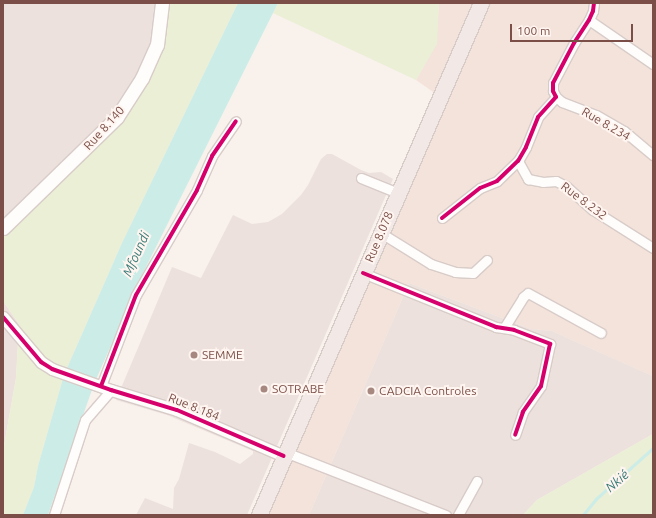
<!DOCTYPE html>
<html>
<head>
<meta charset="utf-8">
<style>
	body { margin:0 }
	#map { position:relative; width:656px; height:518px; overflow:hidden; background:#f9f1ec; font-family:Ubuntu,sans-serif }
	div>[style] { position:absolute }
	.residential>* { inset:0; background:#f4e3db }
	.industrial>* { inset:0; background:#ede1dd }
	.green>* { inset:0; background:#eaefd6 }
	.water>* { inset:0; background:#ccece8 }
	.stream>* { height:2.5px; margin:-1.25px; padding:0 1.25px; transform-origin:1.25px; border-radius:1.25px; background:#ccece8 }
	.roads { filter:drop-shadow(1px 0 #d8ccc8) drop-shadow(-1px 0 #d8ccc8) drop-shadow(0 1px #d8ccc8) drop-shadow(0 -1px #d8ccc8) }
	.minor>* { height:9px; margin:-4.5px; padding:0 4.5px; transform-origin:4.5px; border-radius:4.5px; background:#fefdfc }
	.tertiary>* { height:11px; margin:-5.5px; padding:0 5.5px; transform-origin:5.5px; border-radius:5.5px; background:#fefdfc }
	.secondary>* { height:13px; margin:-6.5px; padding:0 6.5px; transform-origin:6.5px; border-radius:6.5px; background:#fefdfc }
	.trunk>* { height:15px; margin:-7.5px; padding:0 7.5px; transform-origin:7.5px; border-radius:7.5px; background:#f2e8e5 }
	.cycleway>* { height:4px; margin:-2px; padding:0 2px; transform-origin:2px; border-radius:2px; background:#d6006c }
	.dots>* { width:11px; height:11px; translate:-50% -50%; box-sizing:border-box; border:2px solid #fff5f0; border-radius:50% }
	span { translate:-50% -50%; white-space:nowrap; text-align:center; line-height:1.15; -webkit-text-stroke:4px #fff5f0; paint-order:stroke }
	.street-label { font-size:12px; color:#7b4f48 }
	.poi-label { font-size:12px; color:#7b4f48 }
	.left { translate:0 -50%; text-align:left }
	.water-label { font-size:13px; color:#387a76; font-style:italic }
	.frame { position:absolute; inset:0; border:4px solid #7b4f48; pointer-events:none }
	.scale { position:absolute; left:510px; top:24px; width:123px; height:18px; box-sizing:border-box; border:2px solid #7b4f48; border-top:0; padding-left:5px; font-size:12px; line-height:14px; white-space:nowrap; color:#7b4f48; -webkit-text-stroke:3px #fff5f0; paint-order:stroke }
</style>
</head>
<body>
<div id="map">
	<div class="residential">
		<div style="clip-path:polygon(439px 3px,653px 3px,653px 376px,552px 331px,531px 329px,409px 283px,309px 515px,259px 515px,439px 96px,416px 80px,436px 44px)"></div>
	</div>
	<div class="industrial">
		<div style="clip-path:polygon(3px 3px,162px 3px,157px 45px,117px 117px,3px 228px)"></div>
		<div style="clip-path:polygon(327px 154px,332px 154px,361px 170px,369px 173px,381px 172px,393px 179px,247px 515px,136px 515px,145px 498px,173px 509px,174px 488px,179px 479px,189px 443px,215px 452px,240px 464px,253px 454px,253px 451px,167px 415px,116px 400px,172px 267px,201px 278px,233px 215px,252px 224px,268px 222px,282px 214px,301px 195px,308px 185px,321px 159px)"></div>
		<div style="clip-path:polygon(409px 283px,531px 329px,552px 331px,653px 376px,653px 434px,537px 500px,523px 515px,309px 515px)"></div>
		<div style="clip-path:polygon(3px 301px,19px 324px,16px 378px,3px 451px)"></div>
	</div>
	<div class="green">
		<div style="clip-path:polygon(162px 3px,238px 3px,122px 243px,64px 375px,38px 466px,34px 487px,23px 515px,3px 515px,3px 451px,16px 378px,19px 324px,3px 301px,3px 228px,71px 162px,142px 78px)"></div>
		<div style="clip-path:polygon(278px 3px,439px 3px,437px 44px,416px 80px,273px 13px)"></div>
		<div style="clip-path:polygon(653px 434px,653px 515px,523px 515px,537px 500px)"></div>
	</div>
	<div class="water">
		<div style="clip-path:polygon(238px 3px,278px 3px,142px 275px,94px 384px,48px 515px,23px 515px,34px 487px,38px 466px,64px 375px,122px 243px)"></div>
	</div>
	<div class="stream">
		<div style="left:583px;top:515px;width:21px;rotate:-51deg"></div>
		<div style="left:596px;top:499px;width:76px;rotate:-41.8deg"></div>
	</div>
	<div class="roads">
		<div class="minor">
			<div style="left:589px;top:20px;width:78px;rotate:34.5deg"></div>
			<div style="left:556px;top:97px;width:8px;rotate:40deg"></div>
			<div style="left:562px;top:102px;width:36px;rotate:21deg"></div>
			<div style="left:596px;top:115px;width:32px;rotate:30deg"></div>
			<div style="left:624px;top:131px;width:38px;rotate:40deg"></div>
			<div style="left:518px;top:161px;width:21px;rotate:61deg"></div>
			<div style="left:528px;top:179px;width:15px;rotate:11deg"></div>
			<div style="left:543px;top:182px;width:13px;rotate:-4deg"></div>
			<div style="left:556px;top:181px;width:11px;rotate:27deg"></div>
			<div style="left:566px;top:186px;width:36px;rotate:42deg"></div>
			<div style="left:593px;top:210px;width:71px;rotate:32.3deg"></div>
			<div style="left:361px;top:178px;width:40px;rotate:22deg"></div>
			<div style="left:442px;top:218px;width:48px;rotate:-38.3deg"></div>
			<div style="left:480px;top:188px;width:18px;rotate:-22deg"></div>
			<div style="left:497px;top:181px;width:29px;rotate:-44deg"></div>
			<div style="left:518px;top:161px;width:16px;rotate:-60deg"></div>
			<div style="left:526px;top:147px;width:32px;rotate:-68deg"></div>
			<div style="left:538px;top:117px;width:27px;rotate:-48deg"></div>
			<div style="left:556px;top:97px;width:7px;rotate:-117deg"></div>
			<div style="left:553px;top:91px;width:8px;rotate:-90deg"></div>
			<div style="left:553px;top:83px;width:45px;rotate:-62.3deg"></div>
			<div style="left:574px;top:43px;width:27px;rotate:-57deg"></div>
			<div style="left:589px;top:20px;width:10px;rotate:-66deg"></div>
			<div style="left:593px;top:11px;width:8px;rotate:-83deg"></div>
			<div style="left:381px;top:233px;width:59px;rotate:31.8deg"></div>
			<div style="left:431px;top:264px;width:25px;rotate:18deg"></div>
			<div style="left:455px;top:272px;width:18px;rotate:3deg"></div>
			<div style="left:473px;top:273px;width:19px;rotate:-43deg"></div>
			<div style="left:363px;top:273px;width:144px;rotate:22.1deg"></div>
			<div style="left:496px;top:327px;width:18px;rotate:9deg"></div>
			<div style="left:514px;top:330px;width:39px;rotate:21deg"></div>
			<div style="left:550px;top:344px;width:43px;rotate:102.1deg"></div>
			<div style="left:541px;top:386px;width:32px;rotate:125deg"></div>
			<div style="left:523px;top:412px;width:24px;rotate:109deg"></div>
			<div style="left:504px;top:328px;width:36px;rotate:-58deg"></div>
			<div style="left:523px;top:297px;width:6px;rotate:-39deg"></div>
			<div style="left:528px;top:293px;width:83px;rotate:28.7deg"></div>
			<div style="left:101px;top:386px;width:97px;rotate:-69deg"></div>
			<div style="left:136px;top:295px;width:121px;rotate:-59.8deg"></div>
			<div style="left:197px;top:190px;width:37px;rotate:-66deg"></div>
			<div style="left:212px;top:156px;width:42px;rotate:-55.6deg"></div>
			<div style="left:285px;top:452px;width:173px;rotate:21.4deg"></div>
			<div style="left:54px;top:515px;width:100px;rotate:-71.9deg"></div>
			<div style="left:85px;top:420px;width:40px;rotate:-49deg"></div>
			<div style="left:458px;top:515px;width:39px;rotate:-61deg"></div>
		</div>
		<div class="tertiary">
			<div style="left:3px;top:317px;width:59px;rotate:49.8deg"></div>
			<div style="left:41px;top:362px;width:13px;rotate:32deg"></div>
			<div style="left:52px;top:369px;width:63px;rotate:19.6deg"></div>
			<div style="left:111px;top:390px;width:69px;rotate:16.9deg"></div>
			<div style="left:177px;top:410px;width:116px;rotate:23.3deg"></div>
		</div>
		<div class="secondary">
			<div style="left:3px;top:228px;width:159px;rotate:-44.2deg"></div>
			<div style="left:117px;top:117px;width:46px;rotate:-57.3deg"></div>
			<div style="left:142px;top:78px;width:36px;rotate:-66deg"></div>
			<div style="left:157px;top:45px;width:42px;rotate:-83.2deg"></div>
		</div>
		<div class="trunk">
			<div style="left:259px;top:515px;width:558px;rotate:-66.56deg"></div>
		</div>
	</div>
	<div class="cycleway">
		<div style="left:442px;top:218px;width:48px;rotate:-38.3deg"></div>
		<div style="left:480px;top:188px;width:18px;rotate:-22deg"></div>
		<div style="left:497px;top:181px;width:29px;rotate:-44deg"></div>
		<div style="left:518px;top:161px;width:16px;rotate:-60deg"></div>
		<div style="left:526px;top:147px;width:32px;rotate:-68deg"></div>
		<div style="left:538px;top:117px;width:27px;rotate:-48deg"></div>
		<div style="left:556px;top:97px;width:7px;rotate:-117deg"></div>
		<div style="left:553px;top:91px;width:8px;rotate:-90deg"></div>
		<div style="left:553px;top:83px;width:45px;rotate:-62.3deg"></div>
		<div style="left:574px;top:43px;width:27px;rotate:-57deg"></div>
		<div style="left:589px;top:20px;width:10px;rotate:-66deg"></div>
		<div style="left:593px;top:11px;width:8px;rotate:-83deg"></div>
		<div style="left:363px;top:273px;width:144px;rotate:22.1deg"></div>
		<div style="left:496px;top:327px;width:18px;rotate:9deg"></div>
		<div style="left:514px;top:330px;width:39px;rotate:21deg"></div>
		<div style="left:550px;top:344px;width:43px;rotate:102.1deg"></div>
		<div style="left:541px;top:386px;width:32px;rotate:125deg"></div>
		<div style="left:523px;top:412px;width:24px;rotate:109deg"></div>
		<div style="left:3px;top:317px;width:59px;rotate:49.8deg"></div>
		<div style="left:41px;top:362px;width:13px;rotate:32deg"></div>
		<div style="left:52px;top:369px;width:63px;rotate:19.6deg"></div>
		<div style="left:111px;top:390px;width:69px;rotate:16.9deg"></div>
		<div style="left:177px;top:410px;width:116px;rotate:23.3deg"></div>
		<div style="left:101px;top:386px;width:97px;rotate:-69deg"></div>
		<div style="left:136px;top:295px;width:121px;rotate:-59.8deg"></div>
		<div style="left:197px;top:190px;width:37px;rotate:-66deg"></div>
		<div style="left:212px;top:156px;width:42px;rotate:-55.6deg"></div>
	</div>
	<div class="dots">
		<div style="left:194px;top:355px;background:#a78881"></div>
		<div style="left:264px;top:389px;background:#a78881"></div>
		<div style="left:371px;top:391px;background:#a78881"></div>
	</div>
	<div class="street-label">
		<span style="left:606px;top:124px;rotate:30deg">Rue 8.234</span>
		<span style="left:104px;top:128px;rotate:-48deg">Rue 8.140</span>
		<span style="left:584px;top:201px;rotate:37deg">Rue 8.232</span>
		<span style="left:379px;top:237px;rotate:-67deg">Rue 8.078</span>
		<span style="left:194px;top:407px;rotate:22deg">Rue 8.184</span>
	</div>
	<div class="poi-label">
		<span class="left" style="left:202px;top:355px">SEMME</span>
		<span class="left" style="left:272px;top:389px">SOTRABE</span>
		<span class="left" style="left:379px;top:391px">CADCIA Controles</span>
	</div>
	<div class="water-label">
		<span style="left:136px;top:254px;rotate:-66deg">Mfoundi</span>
		<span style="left:617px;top:481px;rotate:-41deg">Nkié</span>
	</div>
	<div class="frame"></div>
	<div class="scale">100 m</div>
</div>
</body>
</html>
